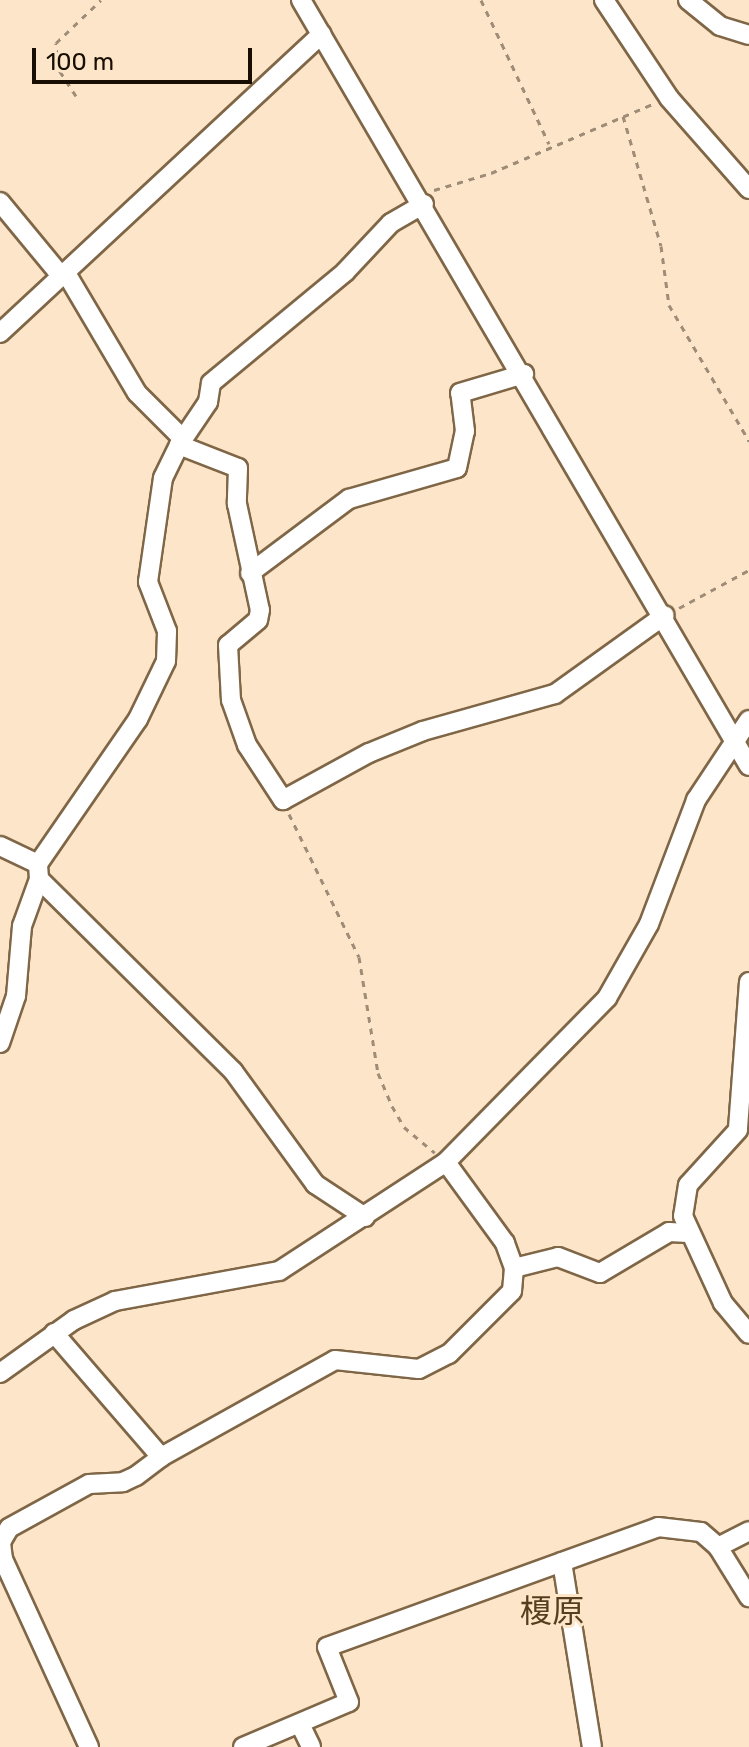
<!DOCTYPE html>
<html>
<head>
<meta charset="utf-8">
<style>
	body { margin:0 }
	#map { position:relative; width:749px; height:1747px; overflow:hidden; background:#fce5c8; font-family:Rubik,"Noto Sans JP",sans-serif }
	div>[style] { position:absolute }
	.path>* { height:3px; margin-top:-1.5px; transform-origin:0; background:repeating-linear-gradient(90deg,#9e8c77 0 6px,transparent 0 12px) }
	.roads { filter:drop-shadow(2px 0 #7f6646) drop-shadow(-2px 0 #7f6646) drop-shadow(0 2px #7f6646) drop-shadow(0 -2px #7f6646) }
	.minor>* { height:18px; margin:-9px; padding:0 9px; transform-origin:9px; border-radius:9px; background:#fff }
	span { translate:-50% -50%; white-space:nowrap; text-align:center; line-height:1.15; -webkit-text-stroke:6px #fce5c8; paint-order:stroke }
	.quarter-label { font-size:32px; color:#553d1e }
	.scale { position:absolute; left:32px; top:48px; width:220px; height:36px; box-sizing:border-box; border:4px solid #180e03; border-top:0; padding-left:10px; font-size:24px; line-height:28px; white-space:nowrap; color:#180e03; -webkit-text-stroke:6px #fce5c8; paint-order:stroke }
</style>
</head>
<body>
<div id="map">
	<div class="path">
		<div style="left:481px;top:0;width:159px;rotate:64.7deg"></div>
		<div style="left:76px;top:96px;width:33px;rotate:-123deg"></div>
		<div style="left:58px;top:68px;width:25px;rotate:-95deg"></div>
		<div style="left:56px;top:43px;width:62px;rotate:-43.7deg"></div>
		<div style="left:623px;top:116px;width:135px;rotate:73.7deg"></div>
		<div style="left:661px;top:246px;width:60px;rotate:82.3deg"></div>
		<div style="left:669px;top:305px;width:158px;rotate:59.5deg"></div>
		<div style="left:434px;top:190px;width:59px;rotate:-16.6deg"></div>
		<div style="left:491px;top:173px;width:176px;rotate:-23.1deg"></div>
		<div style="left:679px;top:608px;width:80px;rotate:-28.5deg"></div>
		<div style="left:289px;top:814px;width:159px;rotate:63.9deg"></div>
		<div style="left:359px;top:957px;width:118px;rotate:80.7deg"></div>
		<div style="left:378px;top:1073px;width:36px;rotate:67deg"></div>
		<div style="left:392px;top:1106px;width:24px;rotate:60deg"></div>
		<div style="left:404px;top:1127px;width:40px;rotate:40deg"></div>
	</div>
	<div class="roads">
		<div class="minor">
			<div style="left:301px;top:0;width:887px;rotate:59.68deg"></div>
			<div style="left:604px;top:0;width:118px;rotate:56.4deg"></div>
			<div style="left:669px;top:98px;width:121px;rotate:48.7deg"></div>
			<div style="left:688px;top:0;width:41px;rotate:39.1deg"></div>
			<div style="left:720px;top:26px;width:30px;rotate:17deg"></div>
			<div style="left:0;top:202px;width:97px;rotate:50.4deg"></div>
			<div style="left:66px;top:273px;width:139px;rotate:59.4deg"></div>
			<div style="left:137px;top:393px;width:65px;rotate:45deg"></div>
			<div style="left:0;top:333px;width:439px;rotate:-42.9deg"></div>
			<div style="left:179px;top:445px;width:63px;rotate:21.3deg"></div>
			<div style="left:238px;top:468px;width:36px;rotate:92deg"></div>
			<div style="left:237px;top:504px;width:108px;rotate:77.8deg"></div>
			<div style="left:260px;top:610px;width:10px;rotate:101deg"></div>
			<div style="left:258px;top:620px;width:39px;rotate:140deg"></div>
			<div style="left:228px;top:645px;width:55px;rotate:86.9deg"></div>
			<div style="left:231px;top:700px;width:48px;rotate:70.4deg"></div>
			<div style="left:247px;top:745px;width:66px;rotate:56.8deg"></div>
			<div style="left:283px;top:800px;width:98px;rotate:-28.7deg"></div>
			<div style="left:369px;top:753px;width:58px;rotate:-22.2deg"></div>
			<div style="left:423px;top:731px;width:137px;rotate:-15.7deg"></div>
			<div style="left:555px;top:694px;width:135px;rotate:-35.7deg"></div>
			<div style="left:250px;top:573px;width:124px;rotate:-36.8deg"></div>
			<div style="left:349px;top:499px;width:112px;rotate:-16deg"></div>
			<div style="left:457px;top:468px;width:38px;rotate:-78deg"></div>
			<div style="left:465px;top:431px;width:38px;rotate:-97deg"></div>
			<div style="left:460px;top:393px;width:67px;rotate:-16.5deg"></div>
			<div style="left:0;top:846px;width:42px;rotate:25.3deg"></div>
			<div style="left:39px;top:879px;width:273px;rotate:44.7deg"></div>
			<div style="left:233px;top:1071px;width:140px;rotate:54deg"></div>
			<div style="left:315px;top:1184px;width:60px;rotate:33.4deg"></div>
			<div style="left:749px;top:982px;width:148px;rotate:94.3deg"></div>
			<div style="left:738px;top:1130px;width:74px;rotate:132.3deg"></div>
			<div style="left:688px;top:1185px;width:31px;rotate:99deg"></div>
			<div style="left:683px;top:1216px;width:96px;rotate:65.3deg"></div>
			<div style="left:723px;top:1303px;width:40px;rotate:50deg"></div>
			<div style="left:0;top:1043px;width:50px;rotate:-71.2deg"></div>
			<div style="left:16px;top:996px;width:70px;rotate:-85.1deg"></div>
			<div style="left:22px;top:926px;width:50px;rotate:-70.1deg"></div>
			<div style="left:39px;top:879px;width:15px;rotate:-94deg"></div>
			<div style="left:38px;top:864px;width:176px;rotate:-55.4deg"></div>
			<div style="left:138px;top:719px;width:64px;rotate:-64.2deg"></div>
			<div style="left:166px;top:661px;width:30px;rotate:-88deg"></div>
			<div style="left:167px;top:631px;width:53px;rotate:-111.2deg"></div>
			<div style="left:148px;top:582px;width:105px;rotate:-81.8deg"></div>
			<div style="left:163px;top:478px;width:37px;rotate:-64deg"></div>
			<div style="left:179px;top:445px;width:52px;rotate:-56deg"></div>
			<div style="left:208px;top:402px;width:19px;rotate:-81deg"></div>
			<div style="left:211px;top:383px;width:174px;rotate:-39.6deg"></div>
			<div style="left:345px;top:272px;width:67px;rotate:-46.8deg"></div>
			<div style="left:391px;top:223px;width:38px;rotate:-30deg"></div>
			<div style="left:514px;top:1268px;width:45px;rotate:-14deg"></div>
			<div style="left:558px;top:1257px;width:45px;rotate:20.9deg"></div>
			<div style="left:600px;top:1273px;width:80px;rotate:-30.7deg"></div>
			<div style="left:669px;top:1232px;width:19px;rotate:3deg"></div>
			<div style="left:54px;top:1333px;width:164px;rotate:49.2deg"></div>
			<div style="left:0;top:1373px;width:91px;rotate:-35.6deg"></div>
			<div style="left:74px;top:1320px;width:45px;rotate:-24.9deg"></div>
			<div style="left:115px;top:1301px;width:167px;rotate:-10.4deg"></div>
			<div style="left:279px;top:1271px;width:199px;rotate:-33.1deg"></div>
			<div style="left:446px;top:1162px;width:230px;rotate:-45.5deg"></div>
			<div style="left:607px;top:998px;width:85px;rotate:-60.4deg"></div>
			<div style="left:649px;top:924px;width:133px;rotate:-69.2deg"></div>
			<div style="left:696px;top:800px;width:96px;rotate:-56.5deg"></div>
			<div style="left:718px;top:1547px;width:35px;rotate:-27deg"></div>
			<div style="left:562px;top:1562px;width:187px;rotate:80.8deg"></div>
			<div style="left:300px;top:1724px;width:25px;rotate:64deg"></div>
			<div style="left:89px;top:1747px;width:207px;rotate:-114.6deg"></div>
			<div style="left:3px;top:1559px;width:17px;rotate:-97deg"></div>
			<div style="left:1px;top:1542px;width:16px;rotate:-60deg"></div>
			<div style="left:9px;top:1528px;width:91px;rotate:-28.8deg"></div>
			<div style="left:89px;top:1484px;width:34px;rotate:-3deg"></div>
			<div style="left:123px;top:1482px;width:14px;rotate:-25deg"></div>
			<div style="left:136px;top:1476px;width:31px;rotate:-37deg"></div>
			<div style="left:161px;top:1457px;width:199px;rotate:-29.1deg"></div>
			<div style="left:335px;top:1360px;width:84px;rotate:6.1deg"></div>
			<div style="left:419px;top:1369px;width:34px;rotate:-27deg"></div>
			<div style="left:449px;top:1354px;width:89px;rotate:-45deg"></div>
			<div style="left:512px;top:1291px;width:23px;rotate:-85deg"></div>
			<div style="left:514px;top:1268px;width:27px;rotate:-110deg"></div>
			<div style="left:505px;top:1243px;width:100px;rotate:-126.1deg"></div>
			<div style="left:243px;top:1747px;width:115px;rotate:-23deg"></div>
			<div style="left:349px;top:1702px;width:59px;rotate:-111.8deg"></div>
			<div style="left:327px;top:1647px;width:352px;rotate:-19.9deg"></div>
			<div style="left:658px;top:1527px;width:43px;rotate:6.6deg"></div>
			<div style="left:701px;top:1532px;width:23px;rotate:41deg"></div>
			<div style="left:718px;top:1547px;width:59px;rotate:58.2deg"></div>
		</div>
	</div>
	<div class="quarter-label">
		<span style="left:552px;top:1611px">榎原</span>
	</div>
	<div class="scale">100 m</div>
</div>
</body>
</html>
